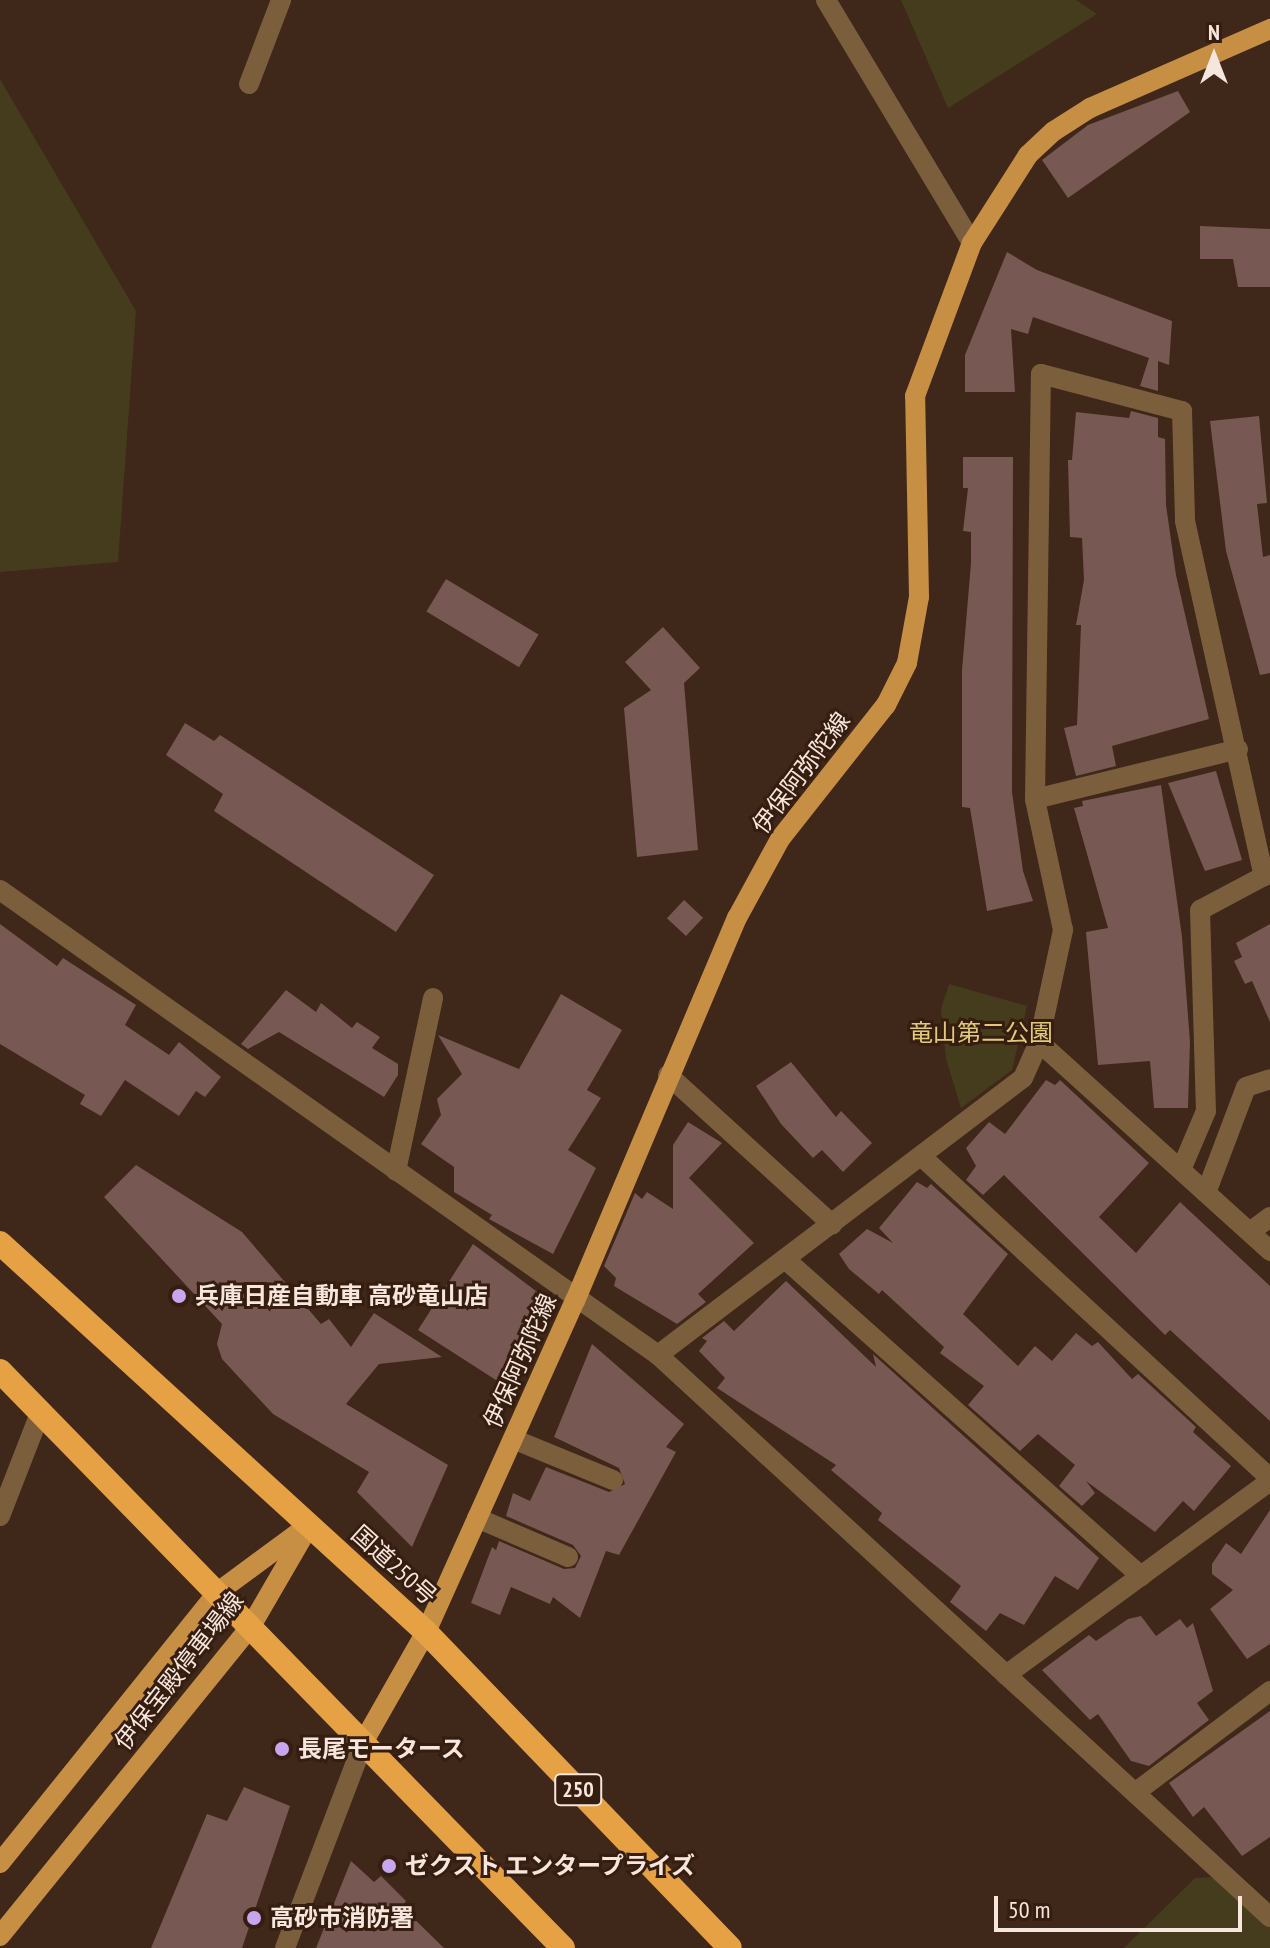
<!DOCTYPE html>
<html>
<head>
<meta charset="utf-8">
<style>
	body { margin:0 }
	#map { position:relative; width:1270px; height:1948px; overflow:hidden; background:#3f2719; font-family:"PT Sans Narrow","Noto Sans JP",sans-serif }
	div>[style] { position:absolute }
	.green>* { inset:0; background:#453c1e }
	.building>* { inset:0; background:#785852; transform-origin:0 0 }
	.minor>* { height:20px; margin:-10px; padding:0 10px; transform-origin:10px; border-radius:10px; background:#7b5f3d }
	.major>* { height:20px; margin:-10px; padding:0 10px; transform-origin:10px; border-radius:10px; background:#c78f44 }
	.highway>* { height:24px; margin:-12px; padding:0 12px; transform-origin:12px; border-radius:12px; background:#e5a143 }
	.dots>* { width:22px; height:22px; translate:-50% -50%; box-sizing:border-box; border:4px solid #351d0f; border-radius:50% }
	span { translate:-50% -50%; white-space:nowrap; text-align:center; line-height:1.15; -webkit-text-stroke:6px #351d0f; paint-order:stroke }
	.shield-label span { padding:2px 6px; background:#351d0f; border:2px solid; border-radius:6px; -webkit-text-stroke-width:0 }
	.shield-label { font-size:22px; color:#f7e6dd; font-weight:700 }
	.street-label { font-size:24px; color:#f7e6dd }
	.park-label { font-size:24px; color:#e2c979 }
	.poi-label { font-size:24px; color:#f7e6dd; font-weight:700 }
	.left { translate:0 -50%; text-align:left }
	.north { position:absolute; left:1174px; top:16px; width:80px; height:80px; -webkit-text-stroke:6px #351d0f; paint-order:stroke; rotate:0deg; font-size:22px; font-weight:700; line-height:32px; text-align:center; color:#f7e6dd }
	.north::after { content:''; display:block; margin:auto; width:28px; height:36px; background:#f7e6dd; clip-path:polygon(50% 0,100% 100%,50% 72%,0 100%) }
	.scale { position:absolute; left:994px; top:1896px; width:248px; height:36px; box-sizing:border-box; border:4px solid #f7e6dd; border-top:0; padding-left:10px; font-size:24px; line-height:28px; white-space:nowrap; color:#f7e6dd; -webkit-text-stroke:6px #351d0f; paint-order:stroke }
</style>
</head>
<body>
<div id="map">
	<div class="green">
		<div style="clip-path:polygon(901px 0,1076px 0,1097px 14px,948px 108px)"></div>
		<div style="clip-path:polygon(0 79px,136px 311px,118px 562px,0 572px)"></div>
		<div style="clip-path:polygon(949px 984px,1027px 1006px,1012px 1070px,961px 1108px,946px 1059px,941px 1009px)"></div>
		<div style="clip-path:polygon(1215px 1877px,1270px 1926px,1270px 1948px,1124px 1948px,1195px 1878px)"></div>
	</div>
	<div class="building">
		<div style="clip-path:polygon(1178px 91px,1190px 112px,1068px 198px,1042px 160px,1088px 125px)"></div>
		<div style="clip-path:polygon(1200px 226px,1270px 229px,1270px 287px,1238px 287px,1233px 259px,1200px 259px)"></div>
		<div style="clip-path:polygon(1007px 252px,1037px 270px,1172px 321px,1169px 365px,1158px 361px,1158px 391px,1140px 386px,1149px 358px,1033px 317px,1028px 334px,1011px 329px,1015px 392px,965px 392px,965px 355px)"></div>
		<div style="clip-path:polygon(1131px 411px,1158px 418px,1158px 437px,1165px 439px,1166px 505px,1176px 575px,1209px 719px,1112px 746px,1116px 766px,1076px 776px,1064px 728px,1077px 725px,1081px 625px,1076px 625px,1084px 580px,1082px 538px,1070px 537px,1068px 460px,1072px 460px,1076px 412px,1129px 418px)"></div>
		<div style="clip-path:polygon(1259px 416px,1267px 503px,1257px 504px,1263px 557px,1270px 555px,1270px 673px,1260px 675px,1226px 551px,1210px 421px)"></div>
		<div style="clip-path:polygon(963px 457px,1013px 457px,1012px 792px,1023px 871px,1033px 901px,987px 911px,970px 808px,962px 807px,962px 670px,971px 563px,971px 532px,963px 531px,968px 488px,963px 488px)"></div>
		<div style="left:446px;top:579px;width:108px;height:38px;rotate:31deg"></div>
		<div style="clip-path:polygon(663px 627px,700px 668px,684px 683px,698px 850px,637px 857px,624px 708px,651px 690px,625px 662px)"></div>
		<div style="clip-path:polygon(185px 723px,214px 741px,220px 735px,434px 875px,396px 932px,214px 811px,223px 794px,166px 755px)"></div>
		<div style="clip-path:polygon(1216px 771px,1242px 860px,1205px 871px,1168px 783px)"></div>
		<div style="clip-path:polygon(1161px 785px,1182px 937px,1190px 1042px,1188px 1108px,1154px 1108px,1150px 1061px,1098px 1065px,1086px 932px,1108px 928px,1074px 808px,1083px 806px,1082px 801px)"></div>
		<div style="left:684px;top:900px;width:26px;height:25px;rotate:43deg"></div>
		<div style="clip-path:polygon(0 924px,57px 966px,63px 958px,136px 1005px,125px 1025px,169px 1055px,179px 1042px,221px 1077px,205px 1097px,196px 1091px,179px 1116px,125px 1080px,101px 1116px,80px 1104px,85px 1095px,0 1044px)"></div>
		<div style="clip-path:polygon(1270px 924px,1270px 1022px,1252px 981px,1245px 984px,1234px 961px,1242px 957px,1236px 943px)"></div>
		<div style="clip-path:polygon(286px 990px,316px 1012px,321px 1003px,352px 1028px,357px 1022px,380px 1037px,372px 1048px,398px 1064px,398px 1075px,384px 1097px,279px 1032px,248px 1049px,241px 1044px)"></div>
		<div style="clip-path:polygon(561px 994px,622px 1030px,587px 1090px,601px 1098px,568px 1150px,596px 1168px,553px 1254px,489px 1219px,492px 1215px,454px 1192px,454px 1167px,421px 1144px,441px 1115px,437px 1099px,462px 1074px,438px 1035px,519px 1069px)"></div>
		<div style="clip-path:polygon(791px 1062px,836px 1117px,841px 1111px,872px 1143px,843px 1172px,822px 1150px,813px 1158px,781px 1124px,756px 1086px)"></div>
		<div style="clip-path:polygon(1046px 1080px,1055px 1085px,1060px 1080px,1149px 1163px,1099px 1217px,1136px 1253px,1180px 1202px,1270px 1286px,1270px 1421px,1170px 1330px,1165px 1335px,1004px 1175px,983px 1195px,966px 1180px,976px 1166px,966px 1148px,989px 1122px,1005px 1134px)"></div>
		<div style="clip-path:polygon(688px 1122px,722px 1143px,689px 1178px,754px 1243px,698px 1294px,706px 1302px,677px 1324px,614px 1286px,616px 1278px,604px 1266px,635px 1193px,642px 1199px,647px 1192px,673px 1209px,673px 1145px)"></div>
		<div style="clip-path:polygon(136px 1165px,242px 1232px,321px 1324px,329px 1319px,351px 1347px,374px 1313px,442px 1357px,379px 1364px,346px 1404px,448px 1465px,412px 1547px,357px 1492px,369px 1472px,273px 1414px,222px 1359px,217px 1344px,222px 1324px,104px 1197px)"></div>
		<div style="clip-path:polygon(917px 1182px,927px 1188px,931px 1184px,1008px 1254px,963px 1314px,1018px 1366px,1035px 1346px,1052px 1361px,1076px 1333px,1092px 1346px,1098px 1342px,1132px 1379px,1138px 1374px,1196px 1427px,1193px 1432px,1231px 1466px,1194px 1511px,1183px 1501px,1155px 1532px,1086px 1481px,1095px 1493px,1082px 1506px,1059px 1486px,1075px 1465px,1038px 1434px,1020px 1451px,968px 1405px,984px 1386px,940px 1353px,944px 1347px,882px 1290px,879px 1294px,849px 1269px,839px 1254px,867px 1229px,893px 1243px,879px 1228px)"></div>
		<div style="clip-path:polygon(473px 1244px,540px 1294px,537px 1299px,550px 1308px,499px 1382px,418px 1330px)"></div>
		<div style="clip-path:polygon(786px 1281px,876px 1367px,873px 1354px,1099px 1558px,1078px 1590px,1055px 1576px,1024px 1625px,1000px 1613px,986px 1631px,950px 1602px,961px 1586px,878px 1520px,882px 1513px,831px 1470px,836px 1465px,717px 1388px,725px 1378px,699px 1351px,707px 1341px,702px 1338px,724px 1321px,734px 1331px)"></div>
		<div style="clip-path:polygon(592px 1344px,684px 1424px,666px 1447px,676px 1452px,619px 1555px,606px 1551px,580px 1618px,553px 1597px,550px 1604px,511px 1587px,500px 1615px,471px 1603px,492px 1547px,496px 1550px,499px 1541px,564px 1569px,575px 1568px,581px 1556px,573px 1545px,506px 1516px,513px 1493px,530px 1501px,546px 1467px,609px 1492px,625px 1484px,619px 1468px,554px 1437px)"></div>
		<div style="clip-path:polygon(1270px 1510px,1270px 1644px,1247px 1659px,1210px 1609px,1233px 1590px,1212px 1574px,1212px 1564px,1226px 1543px,1241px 1554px)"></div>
		<div style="clip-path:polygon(1141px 1616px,1156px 1636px,1180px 1619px,1187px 1628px,1193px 1623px,1213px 1691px,1197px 1703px,1209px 1720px,1149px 1766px,1131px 1761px,1098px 1714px,1090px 1720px,1042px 1670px,1089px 1635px,1096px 1641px,1128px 1619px)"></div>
		<div style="clip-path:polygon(1270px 1711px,1270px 1837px,1242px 1856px,1204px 1807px,1193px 1817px,1169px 1783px)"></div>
		<div style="clip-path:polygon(244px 1787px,290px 1806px,242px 1948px,151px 1948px,207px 1814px,227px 1821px)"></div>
		<div style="clip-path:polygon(351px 1861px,374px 1882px,381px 1876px,406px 1901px,402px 1907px,444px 1948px,316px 1948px)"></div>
	</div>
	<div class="minor">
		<div style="left:826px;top:0;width:283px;rotate:59deg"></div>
		<div style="left:249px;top:84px;width:90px;rotate:-69.1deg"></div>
		<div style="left:1035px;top:799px;width:209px;rotate:-13.8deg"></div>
		<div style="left:0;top:890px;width:806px;rotate:35.25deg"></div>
		<div style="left:658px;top:1355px;width:831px;rotate:42.56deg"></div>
		<div style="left:1039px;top:1042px;width:312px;rotate:42.1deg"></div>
		<div style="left:668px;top:1075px;width:222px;rotate:42.3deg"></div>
		<div style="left:921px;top:1156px;width:475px;rotate:42.7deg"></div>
		<div style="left:396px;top:1171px;width:177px;rotate:-77.9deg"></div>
		<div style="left:1206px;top:1193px;width:113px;rotate:-69.3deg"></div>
		<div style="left:1246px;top:1087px;width:25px;rotate:-18deg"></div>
		<div style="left:1250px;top:1232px;width:25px;rotate:-37deg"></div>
		<div style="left:785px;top:1259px;width:477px;rotate:41.7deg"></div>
		<div style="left:658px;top:1355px;width:458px;rotate:-37.2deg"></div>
		<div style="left:1023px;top:1078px;width:39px;rotate:-66deg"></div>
		<div style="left:1039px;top:1042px;width:115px;rotate:-77.9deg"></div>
		<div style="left:1063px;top:930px;width:134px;rotate:-102.1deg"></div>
		<div style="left:1035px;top:799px;width:425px;rotate:-89.2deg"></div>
		<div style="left:1041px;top:374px;width:146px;rotate:14.7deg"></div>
		<div style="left:1182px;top:411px;width:110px;rotate:88.4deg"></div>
		<div style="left:1185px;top:521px;width:364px;rotate:77.5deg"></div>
		<div style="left:1264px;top:876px;width:72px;rotate:152deg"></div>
		<div style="left:1200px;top:910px;width:201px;rotate:88.3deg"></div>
		<div style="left:1206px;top:1111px;width:64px;rotate:113deg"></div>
		<div style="left:513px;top:1439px;width:108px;rotate:22.3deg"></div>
		<div style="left:0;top:1516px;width:113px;rotate:-68.7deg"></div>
		<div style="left:477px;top:1518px;width:99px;rotate:23.2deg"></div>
		<div style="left:1006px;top:1675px;width:328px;rotate:-36.3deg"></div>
		<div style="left:1136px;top:1792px;width:168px;rotate:-37deg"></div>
		<div style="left:285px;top:1948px;width:222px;rotate:-69.1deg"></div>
	</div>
	<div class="major">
		<div style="left:364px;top:1741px;width:125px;rotate:-60.4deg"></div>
		<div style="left:426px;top:1632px;width:363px;rotate:-65.8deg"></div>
		<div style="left:575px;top:1301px;width:416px;rotate:-67.1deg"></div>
		<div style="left:737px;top:918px;width:90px;rotate:-61.4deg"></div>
		<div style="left:780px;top:839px;width:171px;rotate:-51.7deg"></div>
		<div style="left:886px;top:705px;width:47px;rotate:-63.4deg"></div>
		<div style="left:907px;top:663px;width:67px;rotate:-79.7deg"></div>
		<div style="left:919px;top:597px;width:201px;rotate:-91.1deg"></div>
		<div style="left:915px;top:396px;width:163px;rotate:-69.6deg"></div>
		<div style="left:972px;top:243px;width:104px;rotate:-57.5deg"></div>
		<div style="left:1028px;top:155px;width:35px;rotate:-43deg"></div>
		<div style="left:1054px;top:131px;width:43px;rotate:-32.6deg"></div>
		<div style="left:1090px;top:108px;width:197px;rotate:-23.7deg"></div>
		<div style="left:0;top:1863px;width:348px;rotate:-51.2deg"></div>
		<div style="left:218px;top:1592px;width:104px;rotate:-36.4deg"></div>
		<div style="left:0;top:1936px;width:399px;rotate:-51deg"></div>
		<div style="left:251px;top:1626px;width:116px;rotate:-59.9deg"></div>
	</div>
	<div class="highway">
		<div style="left:0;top:1243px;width:577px;rotate:42.4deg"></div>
		<div style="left:426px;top:1632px;width:438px;rotate:46.1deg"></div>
		<div style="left:0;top:1371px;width:806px;rotate:45.7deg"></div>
	</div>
	<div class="dots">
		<div style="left:179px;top:1296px;background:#c8a6ef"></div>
		<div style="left:282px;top:1749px;background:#c8a6ef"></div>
		<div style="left:389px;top:1866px;background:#c8a6ef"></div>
		<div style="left:254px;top:1918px;background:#c8a6ef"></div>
	</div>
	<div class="shield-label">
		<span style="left:578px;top:1790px">250</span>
	</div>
	<div class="street-label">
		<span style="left:801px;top:773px;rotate:-53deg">伊保阿弥陀線</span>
		<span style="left:520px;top:1361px;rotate:-66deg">伊保阿弥陀線</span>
		<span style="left:394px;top:1565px;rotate:42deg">国道250号</span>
		<span style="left:179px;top:1671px;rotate:-52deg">伊保宝殿停車場線</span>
	</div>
	<div class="park-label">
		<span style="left:981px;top:1033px">竜山第二公園</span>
	</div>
	<div class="poi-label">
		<span class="left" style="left:195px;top:1296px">兵庫日産自動車 高砂竜山店</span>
		<span class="left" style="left:298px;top:1749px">長尾モータース</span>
		<span class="left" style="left:405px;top:1866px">ゼクスト エンタープライズ</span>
		<span class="left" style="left:270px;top:1918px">高砂市消防署</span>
	</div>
	<div class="north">N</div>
	<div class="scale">50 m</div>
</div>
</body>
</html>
